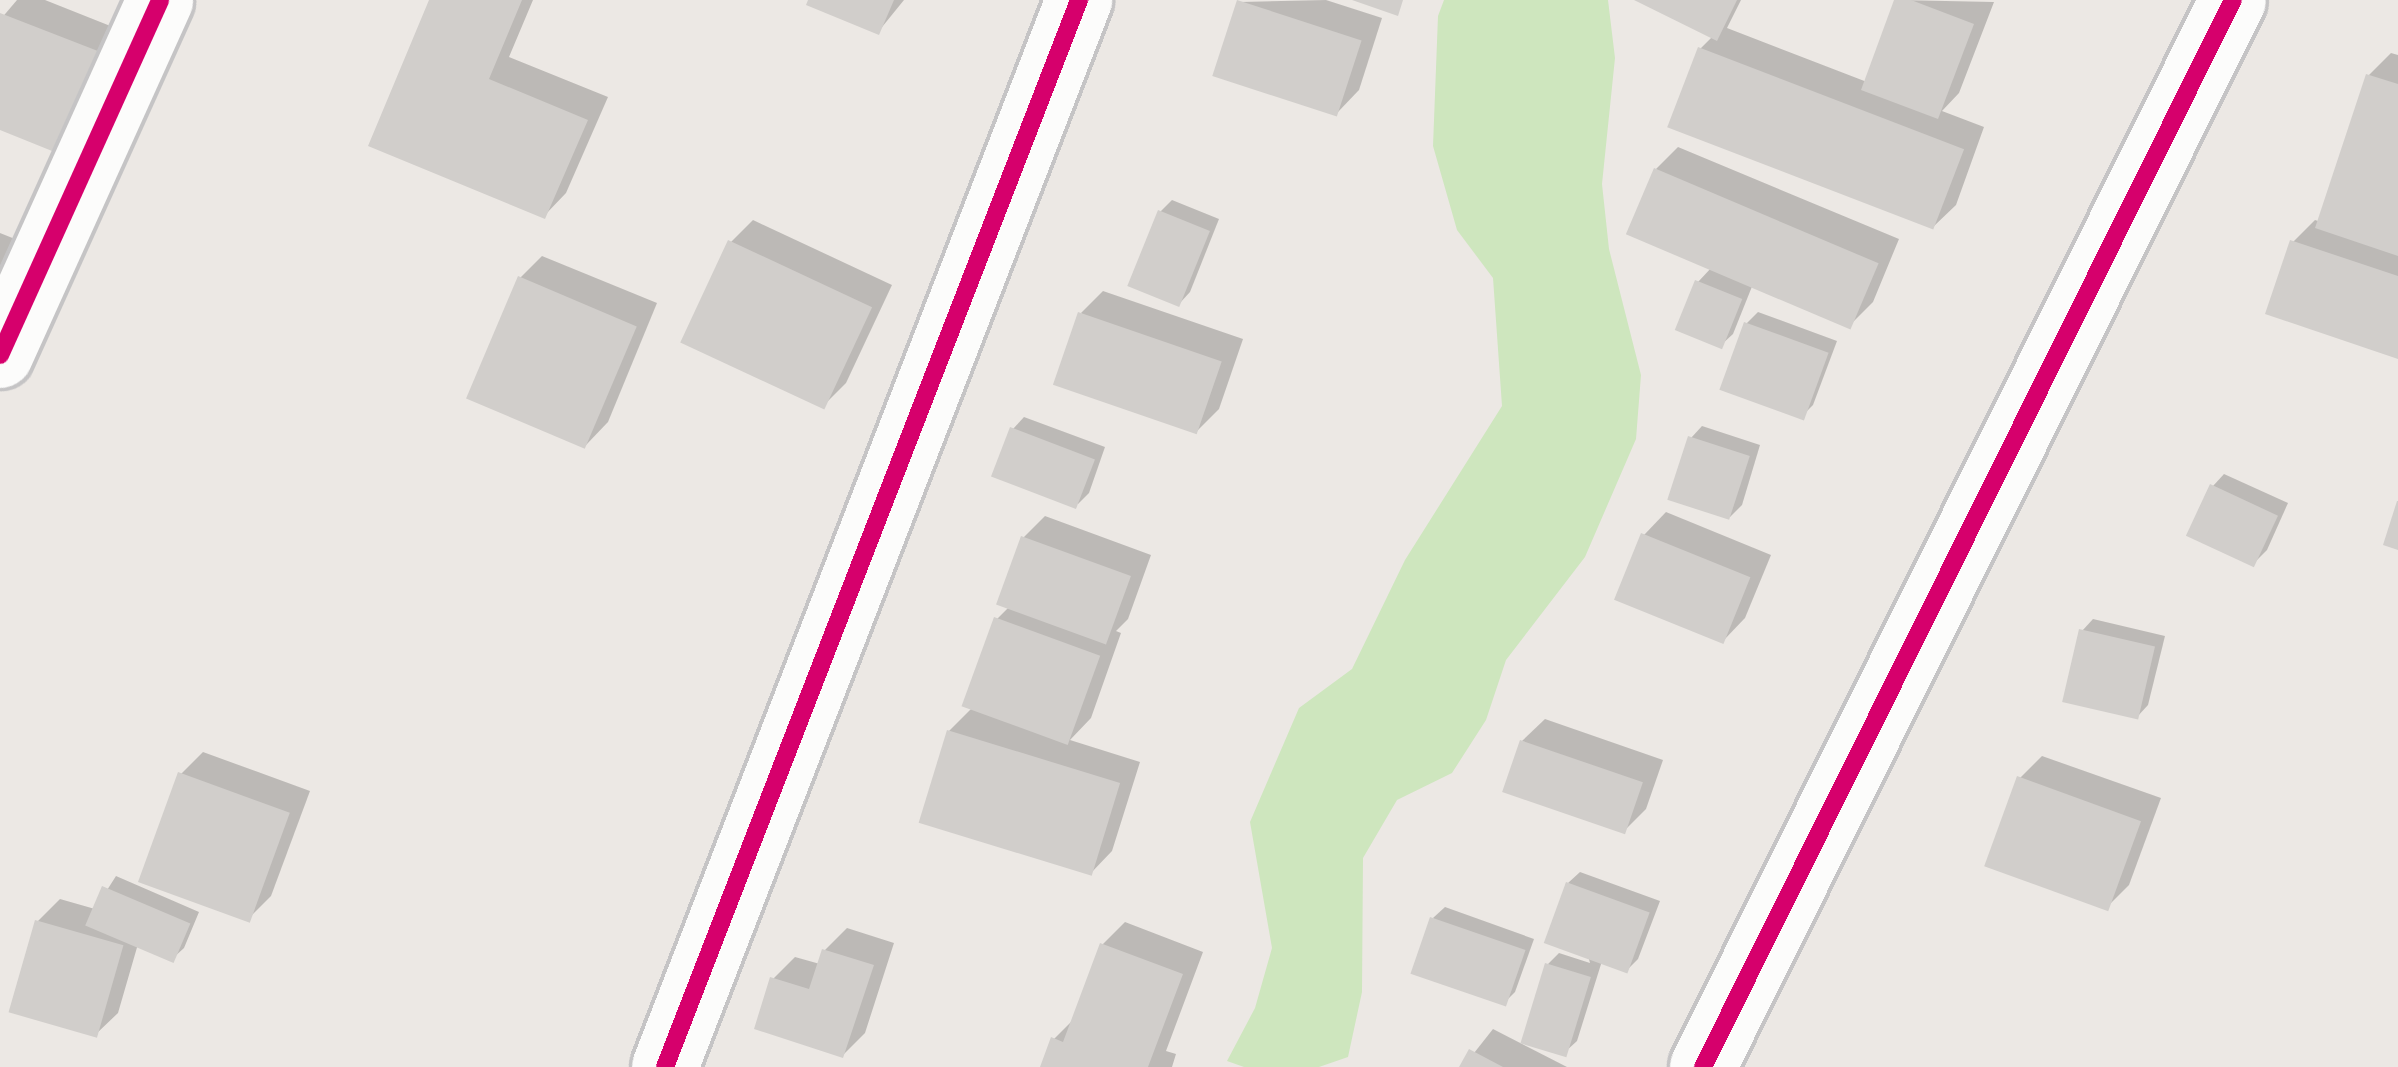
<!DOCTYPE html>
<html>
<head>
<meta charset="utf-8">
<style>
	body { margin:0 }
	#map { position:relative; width:2398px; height:1067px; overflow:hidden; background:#ece8e4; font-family:Figtree,sans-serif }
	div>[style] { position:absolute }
	.green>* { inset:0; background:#cee6be }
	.shadow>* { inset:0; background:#0003 }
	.building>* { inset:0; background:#d1cecb; transform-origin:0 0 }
	.roads { filter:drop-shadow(3px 0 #c5c4c5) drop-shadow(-3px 0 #c5c4c5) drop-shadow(0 3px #c5c4c5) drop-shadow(0 -3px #c5c4c5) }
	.minor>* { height:66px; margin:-33px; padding:0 33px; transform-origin:33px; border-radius:33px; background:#fcfcfb }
	.cycleway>* { height:18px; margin:-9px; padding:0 9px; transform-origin:9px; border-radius:9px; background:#d6006c }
	span { translate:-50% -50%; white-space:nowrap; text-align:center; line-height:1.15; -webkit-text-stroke:9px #fff; paint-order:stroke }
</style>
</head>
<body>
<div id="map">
	<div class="green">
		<div style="clip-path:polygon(1444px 0,1608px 0,1615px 58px,1602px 184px,1609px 249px,1641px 375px,1636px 439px,1585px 557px,1506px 660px,1486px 720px,1452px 773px,1397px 800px,1363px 858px,1362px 992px,1348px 1057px,1319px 1067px,1244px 1067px,1227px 1061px,1255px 1008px,1272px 948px,1250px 822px,1299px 708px,1352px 669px,1405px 560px,1502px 406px,1493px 278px,1457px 230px,1433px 146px,1438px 16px)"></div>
	</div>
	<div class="shadow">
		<div style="clip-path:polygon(17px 0,45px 0,123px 31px,83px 129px,0 127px,0 20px)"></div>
		<div style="clip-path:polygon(432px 0,533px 0,509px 57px,608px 97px,566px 193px,544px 216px)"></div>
		<div style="clip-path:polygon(811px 0,904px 0,878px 32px)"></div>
		<div style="clip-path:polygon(1326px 0,1382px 18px,1359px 90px,1337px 113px,1240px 2px)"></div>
		<div style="clip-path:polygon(1641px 0,1741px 0,1727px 28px,1867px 82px,1897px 0,1994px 2px,1959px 93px,1942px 111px,1984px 127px,1956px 205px,1933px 227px,1700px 49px,1713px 36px)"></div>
		<div style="clip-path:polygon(2391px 53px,2398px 55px,2398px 356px,2293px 242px,2315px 220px,2321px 222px,2369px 75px)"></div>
		<div style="clip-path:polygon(1678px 147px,1899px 239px,1873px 302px,1850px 325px,1753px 284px,1733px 334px,1721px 345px,1698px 282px,1712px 267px,1656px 169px)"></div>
		<div style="clip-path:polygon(1172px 200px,1219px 219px,1190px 292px,1179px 304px,1160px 212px)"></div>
		<div style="clip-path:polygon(753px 220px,892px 285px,846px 383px,824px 405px,731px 242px)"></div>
		<div style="clip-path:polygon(0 233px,35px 247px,0 297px)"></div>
		<div style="clip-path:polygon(542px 256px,657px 303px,608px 422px,586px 445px,520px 278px)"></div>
		<div style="clip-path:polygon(1103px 291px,1243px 339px,1219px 409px,1197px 431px,1081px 313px)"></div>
		<div style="clip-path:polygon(1758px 312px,1837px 341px,1813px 405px,1802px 416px,1746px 324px)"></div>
		<div style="clip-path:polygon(1024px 417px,1105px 447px,1089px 493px,1078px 504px,1013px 429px)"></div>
		<div style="clip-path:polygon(1702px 426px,1760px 445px,1742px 505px,1730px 517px,1691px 438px)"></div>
		<div style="clip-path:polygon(2224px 474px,2288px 503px,2267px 550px,2255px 562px,2213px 486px)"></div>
		<div style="clip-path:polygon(1666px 512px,1771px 555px,1745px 618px,1723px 641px,1644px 535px)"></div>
		<div style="clip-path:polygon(1045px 516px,1151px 555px,1128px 619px,1116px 631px,1121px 633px,1091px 718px,1070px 740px,1140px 762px,1112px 851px,1090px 874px,949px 731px,973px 707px,997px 619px,1009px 607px,1023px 538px)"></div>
		<div style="clip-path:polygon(2093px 619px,2165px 636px,2148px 705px,2137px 717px,2082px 631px)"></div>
		<div style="clip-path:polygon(1545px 719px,1663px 760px,1646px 809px,1624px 831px,1522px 741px)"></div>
		<div style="clip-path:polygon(203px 752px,310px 791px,271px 896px,249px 918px,181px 774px)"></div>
		<div style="clip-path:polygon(2042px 756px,2161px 798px,2129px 885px,2107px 907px,2020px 778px)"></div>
		<div style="clip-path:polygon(1580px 872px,1660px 901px,1638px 959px,1627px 970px,1602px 961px,1577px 1041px,1565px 1052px,1548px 964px,1559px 953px,1590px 963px,1568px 883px)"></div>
		<div style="clip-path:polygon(116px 876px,199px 912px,184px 948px,172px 959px,138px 944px,118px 1013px,95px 1035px,38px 921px,60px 899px,95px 909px)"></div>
		<div style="clip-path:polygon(1445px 907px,1534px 939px,1515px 992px,1503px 1004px,1433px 918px)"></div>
		<div style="clip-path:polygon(1125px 922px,1203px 952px,1166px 1051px,1176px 1054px,1172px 1067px,1044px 1067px,1054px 1039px,1076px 1017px,1103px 944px)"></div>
		<div style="clip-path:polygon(847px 928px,894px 943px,865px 1033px,843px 1055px,773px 979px,795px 957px,820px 964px,825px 950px)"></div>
		<div style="clip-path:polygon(1493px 1029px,1567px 1067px,1463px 1067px)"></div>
	</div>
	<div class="building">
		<div style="clip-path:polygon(429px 0,522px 0,489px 79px,588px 120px,545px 219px,368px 146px)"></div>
		<div style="clip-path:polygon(808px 0,894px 0,879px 35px,806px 5px)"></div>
		<div style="left:1237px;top:0;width:131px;height:80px;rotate:18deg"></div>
		<div style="clip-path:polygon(1352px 0,1403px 0,1398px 16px)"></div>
		<div style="clip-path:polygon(1634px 0,1737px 0,1717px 41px)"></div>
		<div style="clip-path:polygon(1894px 0,1911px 0,1974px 24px,1938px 119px,1861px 90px)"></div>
		<div style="clip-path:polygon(0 13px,103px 53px,62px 155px,0 130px)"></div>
		<div style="left:1698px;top:47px;width:285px;height:86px;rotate:21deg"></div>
		<div style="clip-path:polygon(2366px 74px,2398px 84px,2398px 256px,2315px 228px)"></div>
		<div style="left:1654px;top:168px;width:244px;height:72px;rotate:23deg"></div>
		<div style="left:1158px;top:210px;width:56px;height:82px;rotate:22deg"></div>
		<div style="left:728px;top:240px;width:159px;height:113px;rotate:25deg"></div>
		<div style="clip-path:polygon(2290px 240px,2398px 276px,2398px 359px,2265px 314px)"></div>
		<div style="left:518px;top:276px;width:129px;height:133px;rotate:23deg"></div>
		<div style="left:1695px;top:280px;width:51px;height:54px;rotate:22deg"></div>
		<div style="left:1078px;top:312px;width:152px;height:77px;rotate:19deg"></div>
		<div style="left:1744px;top:322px;width:90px;height:72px;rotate:20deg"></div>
		<div style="left:1010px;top:427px;width:91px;height:53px;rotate:21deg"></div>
		<div style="left:1688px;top:436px;width:65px;height:67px;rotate:18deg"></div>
		<div style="left:2210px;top:484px;width:75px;height:57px;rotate:25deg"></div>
		<div style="clip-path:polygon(2397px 501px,2398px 501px,2398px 550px,2383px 545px)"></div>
		<div style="left:1641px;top:533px;width:118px;height:72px;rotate:22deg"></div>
		<div style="left:1021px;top:536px;width:117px;height:73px;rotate:20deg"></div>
		<div style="left:994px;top:617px;width:113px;height:95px;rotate:20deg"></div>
		<div style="left:2079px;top:629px;width:78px;height:75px;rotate:13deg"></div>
		<div style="left:947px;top:730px;width:181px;height:97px;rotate:17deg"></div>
		<div style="left:1520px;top:740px;width:130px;height:55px;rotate:19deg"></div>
		<div style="left:178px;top:772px;width:119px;height:117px;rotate:20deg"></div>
		<div style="left:2017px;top:776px;width:132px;height:96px;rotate:20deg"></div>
		<div style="left:1566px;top:882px;width:89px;height:65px;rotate:20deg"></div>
		<div style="left:102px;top:886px;width:96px;height:43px;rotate:23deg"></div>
		<div style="left:1430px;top:917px;width:101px;height:60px;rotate:19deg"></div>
		<div style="left:35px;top:920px;width:92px;height:96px;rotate:16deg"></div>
		<div style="clip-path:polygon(1100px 943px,1183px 974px,1148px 1067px,1040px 1067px,1051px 1037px,1063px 1042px)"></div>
		<div style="clip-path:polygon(822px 949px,874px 965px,843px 1058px,754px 1029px,770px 977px,809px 989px)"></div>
		<div style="left:1545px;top:963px;width:48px;height:84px;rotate:17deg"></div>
		<div style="clip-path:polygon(1469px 1049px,1503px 1067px,1459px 1067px)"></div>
	</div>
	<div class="roads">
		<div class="minor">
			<div style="left:0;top:355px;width:389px;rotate:-65.7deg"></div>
			<div style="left:665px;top:1067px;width:1145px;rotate:-68.79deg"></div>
			<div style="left:1703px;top:1067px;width:1191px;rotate:-63.59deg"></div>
		</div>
	</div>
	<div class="cycleway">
		<div style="left:0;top:355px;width:389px;rotate:-65.7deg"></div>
		<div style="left:665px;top:1067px;width:1145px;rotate:-68.79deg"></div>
		<div style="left:1703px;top:1067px;width:1191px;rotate:-63.59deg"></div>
	</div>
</div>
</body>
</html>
